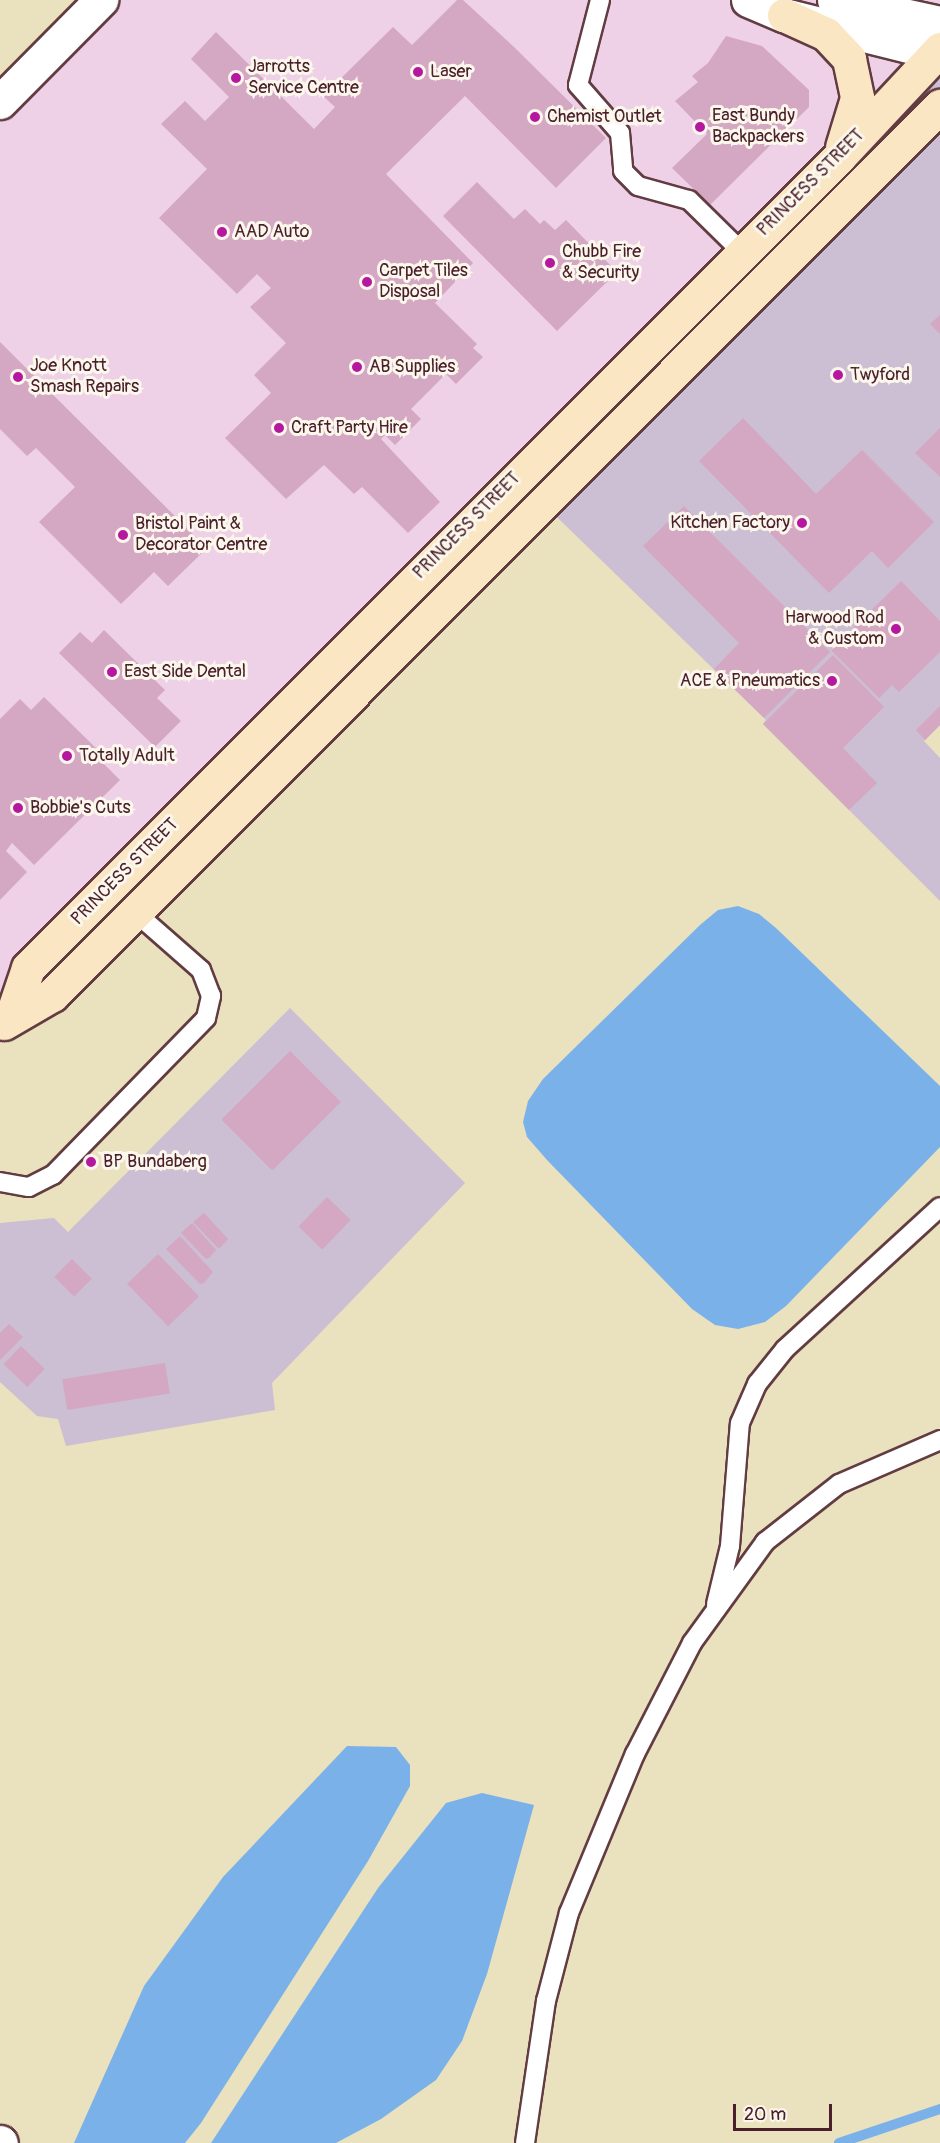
<!DOCTYPE html>
<html>
<head>
<meta charset="utf-8">
<style>
	body { margin:0 }
	#map { position:relative; width:940px; height:2143px; overflow:hidden; background:#eae1bf; font-family:Pangolin,sans-serif }
	div>[style] { position:absolute }
	.built>* { inset:0; background:#eed0e7 }
	.industrial>* { inset:0; background:#ccbed3 }
	.water>* { inset:0; background:#7ab1e9 }
	.stream>* { height:10px; margin:-5px; padding:0 5px; transform-origin:5px; border-radius:5px; background:#7ab1e9 }
	.building>* { inset:0; background:#d4a8c3; transform-origin:0 0 }
	.roads { filter:drop-shadow(2px 0 #623c41) drop-shadow(-2px 0 #623c41) drop-shadow(0 2px #623c41) drop-shadow(0 -2px #623c41) }
	.service>* { height:18px; margin:-9px; padding:0 9px; transform-origin:9px; border-radius:9px; background:#fff }
	.minor>* { height:33px; margin:-16.5px; padding:0 16.5px; transform-origin:16.5px; border-radius:16.5px; background:#fff }
	.tertiary>* { height:33px; margin:-16.5px; padding:0 16.5px; transform-origin:16.5px; border-radius:16.5px; background:#fff }
	.secondary>* { height:33px; margin:-16.5px; padding:0 16.5px; transform-origin:16.5px; border-radius:16.5px; background:#fbe6c3 }
	.dots>* { width:16px; height:16px; translate:-50% -50%; box-sizing:border-box; border:3px solid #fbf7ec; border-radius:50% }
	span { translate:-50% -50%; white-space:nowrap; text-align:center; line-height:1.15; -webkit-text-stroke:6px #fbf7ec; paint-order:stroke }
	.poi-label { font-size:18px; color:#4a1f2b }
	.left { translate:0 -50%; text-align:left }
	.right { translate:-100% -50%; text-align:right }
	.street-label { font-size:18px; color:#4a1f2b }
	.scale { position:absolute; left:733px; top:2104px; width:99px; height:27px; box-sizing:border-box; border:3px solid #4a1f2b; border-top:0; padding-left:8px; font-size:18px; line-height:21px; white-space:nowrap; color:#4a1f2b; -webkit-text-stroke:4px #fbf7ec; paint-order:stroke }
</style>
</head>
<body>
<div id="map">
	<div class="built">
		<div style="clip-path:polygon(94px 0,940px 0,940px 77px,0 1025px,0 95px)"></div>
	</div>
	<div class="industrial">
		<div style="clip-path:polygon(940px 77px,940px 725px,924px 741px,940px 758px,940px 901px,763px 724px,766px 720px,531px 492px)"></div>
		<div style="clip-path:polygon(290px 1008px,465px 1183px,272px 1383px,275px 1410px,66px 1446px,58px 1419px,37px 1416px,0 1382px,0 1223px,54px 1218px,68px 1232px)"></div>
	</div>
	<div class="water">
		<div style="clip-path:polygon(738px 906px,759px 914px,776px 928px,940px 1086px,940px 1147px,786px 1306px,765px 1322px,738px 1329px,715px 1325px,692px 1309px,547px 1160px,527px 1137px,523px 1122px,528px 1101px,543px 1079px,700px 925px,718px 910px)"></div>
		<div style="clip-path:polygon(347px 1746px,396px 1747px,410px 1765px,410px 1786px,368px 1861px,201px 2123px,185px 2143px,74px 2143px,144px 1986px,223px 1877px)"></div>
		<div style="clip-path:polygon(482px 1793px,534px 1805px,487px 1974px,462px 2041px,436px 2080px,381px 2119px,336px 2143px,211px 2143px,378px 1888px,446px 1803px)"></div>
	</div>
	<div class="stream">
		<div style="left:839px;top:2143px;width:107px;rotate:-18.6deg"></div>
	</div>
	<div class="building">
		<div style="clip-path:polygon(457px 0,463px 0,514px 47px,606px 138px,556px 188px,465px 96px,386px 174px,473px 263px,435px 303px,477px 344px,473px 348px,483px 357px,456px 384px,446px 374px,411px 409px,421px 419px,395px 445px,385px 435px,381px 439px,440px 502px,408px 533px,362px 487px,354px 494px,324px 465px,286px 499px,225px 438px,271px 393px,254px 375px,286px 343px,250px 307px,271px 288px,257px 274px,237px 294px,159px 218px,207px 169px,161px 124px,185px 101px,205px 121px,229px 97px,191px 59px,216px 32px,314px 129px,335px 107px,323px 96px,393px 27px,412px 45px)"></div>
		<div style="clip-path:polygon(726px 36px,762px 46px,809px 90px,809px 107px,710px 205px,672px 168px,707px 134px,675px 101px,698px 82px,692px 76px,708px 63px)"></div>
		<div style="clip-path:polygon(477px 182px,514px 219px,525px 209px,540px 224px,544px 220px,555px 230px,566px 220px,617px 272px,557px 331px,443px 216px)"></div>
		<div style="clip-path:polygon(940px 315px,940px 334px,930px 324px)"></div>
		<div style="clip-path:polygon(0 342px,207px 548px,168px 586px,154px 572px,121px 604px,39px 522px,75px 487px,36px 448px,27px 456px,0 429px)"></div>
		<div style="clip-path:polygon(743px 418px,816px 494px,862px 450px,934px 522px,888px 568px,872px 551px,829px 593px,699px 461px)"></div>
		<div style="clip-path:polygon(940px 428px,940px 477px,915px 453px)"></div>
		<div style="clip-path:polygon(684px 506px,830px 652px,764px 718px,714px 669px,739px 643px,643px 546px)"></div>
		<div style="clip-path:polygon(901px 581px,940px 621px,940px 652px,899px 692px,892px 685px,879px 698px,831px 650px)"></div>
		<div style="clip-path:polygon(104px 630px,165px 690px,157px 698px,181px 721px,155px 747px,59px 653px,80px 632px,92px 643px)"></div>
		<div style="clip-path:polygon(833px 655px,884px 707px,843px 748px,877px 783px,849px 810px,763px 724px)"></div>
		<div style="clip-path:polygon(44px 697px,102px 754px,98px 758px,120px 780px,34px 865px,12px 843px,6px 851px,27px 872px,0 900px,0 719px,20px 699px,31px 710px)"></div>
		<div style="clip-path:polygon(940px 706px,940px 725px,925px 740px,916px 730px)"></div>
		<div style="left:290px;top:1051px;width:72px;height:97px;rotate:45deg"></div>
		<div style="left:327px;top:1197px;width:33px;height:41px;rotate:44deg"></div>
		<div style="clip-path:polygon(204px 1213px,228px 1239px,221px 1247px,218px 1248px,193px 1222px)"></div>
		<div style="clip-path:polygon(192px 1223px,216px 1250px,209px 1258px,206px 1259px,181px 1233px)"></div>
		<div style="clip-path:polygon(180px 1236px,213px 1272px,204px 1283px,200px 1284px,166px 1249px)"></div>
		<div style="left:158px;top:1254px;width:59px;height:43px;rotate:46deg"></div>
		<div style="left:72px;top:1259px;width:28px;height:25px;rotate:45deg"></div>
		<div style="clip-path:polygon(9px 1324px,23px 1337px,0 1360px,0 1333px)"></div>
		<div style="left:21px;top:1346px;width:33px;height:25px;rotate:44deg"></div>
		<div style="left:165px;top:1363px;width:31px;height:104px;rotate:81deg"></div>
	</div>
	<div class="roads">
		<div class="service">
			<div style="left:600px;top:0;width:88px;rotate:104.5deg"></div>
			<div style="left:578px;top:85px;width:64px;rotate:48.8deg"></div>
			<div style="left:620px;top:133px;width:38px;rotate:85deg"></div>
			<div style="left:623px;top:171px;width:21px;rotate:45deg"></div>
			<div style="left:638px;top:186px;width:53px;rotate:15.4deg"></div>
			<div style="left:689px;top:200px;width:74px;rotate:44.5deg"></div>
			<div style="left:0;top:1182px;width:29px;rotate:10deg"></div>
			<div style="left:29px;top:1187px;width:27px;rotate:-27deg"></div>
			<div style="left:53px;top:1175px;width:219px;rotate:-45.7deg"></div>
			<div style="left:206px;top:1018px;width:23px;rotate:-77deg"></div>
			<div style="left:211px;top:996px;width:28px;rotate:-111deg"></div>
			<div style="left:201px;top:970px;width:88px;rotate:-138.7deg"></div>
			<div style="left:716px;top:1604px;width:60px;rotate:-76.4deg"></div>
			<div style="left:730px;top:1546px;width:123px;rotate:-85.4deg"></div>
			<div style="left:740px;top:1423px;width:43px;rotate:-66.4deg"></div>
			<div style="left:757px;top:1384px;width:45px;rotate:-51.3deg"></div>
			<div style="left:785px;top:1349px;width:210px;rotate:-42.5deg"></div>
			<div style="left:525px;top:2143px;width:144px;rotate:-81.6deg"></div>
			<div style="left:546px;top:2001px;width:91px;rotate:-75.4deg"></div>
			<div style="left:569px;top:1913px;width:172px;rotate:-67.5deg"></div>
			<div style="left:635px;top:1754px;width:125px;rotate:-62.8deg"></div>
			<div style="left:692px;top:1643px;width:125px;rotate:-54.1deg"></div>
			<div style="left:765px;top:1542px;width:94px;rotate:-38.1deg"></div>
			<div style="left:839px;top:1484px;width:110px;rotate:-23.5deg"></div>
		</div>
		<div class="minor">
			<div style="left:0;top:102px;width:144px;rotate:-45.3deg"></div>
			<div style="left:0;top:2142px;width:1px;rotate:45deg"></div>
		</div>
		<div class="tertiary">
			<div style="left:748px;top:0;width:39px;rotate:23deg"></div>
			<div style="left:784px;top:15px;width:161px;rotate:14deg"></div>
			<div style="left:834px;top:0;width:108px;rotate:12.2deg"></div>
		</div>
		<div class="secondary">
			<div style="left:784px;top:15px;width:46px;rotate:24.3deg"></div>
			<div style="left:826px;top:34px;width:34px;rotate:47deg"></div>
			<div style="left:849px;top:59px;width:40px;rotate:78deg"></div>
			<div style="left:857px;top:98px;width:51px;rotate:107deg"></div>
			<div style="left:12px;top:1015px;width:50px;rotate:-71.2deg"></div>
			<div style="left:28px;top:968px;width:1147px;rotate:-45deg"></div>
			<div style="left:839px;top:157px;width:148px;rotate:-46.9deg"></div>
			<div style="left:4px;top:1023px;width:56px;rotate:-30.3deg"></div>
			<div style="left:52px;top:995px;width:1257px;rotate:-45.03deg"></div>
		</div>
	</div>
	<div class="dots">
		<div style="left:418px;top:72px;background:#b5179e"></div>
		<div style="left:236px;top:78px;background:#b5179e"></div>
		<div style="left:535px;top:117px;background:#b5179e"></div>
		<div style="left:700px;top:127px;background:#b5179e"></div>
		<div style="left:222px;top:232px;background:#b5179e"></div>
		<div style="left:550px;top:263px;background:#b5179e"></div>
		<div style="left:367px;top:282px;background:#b5179e"></div>
		<div style="left:357px;top:367px;background:#b5179e"></div>
		<div style="left:838px;top:375px;background:#b5179e"></div>
		<div style="left:18px;top:377px;background:#b5179e"></div>
		<div style="left:279px;top:428px;background:#b5179e"></div>
		<div style="left:802px;top:523px;background:#b5179e"></div>
		<div style="left:123px;top:535px;background:#b5179e"></div>
		<div style="left:896px;top:629px;background:#b5179e"></div>
		<div style="left:112px;top:672px;background:#b5179e"></div>
		<div style="left:832px;top:681px;background:#b5179e"></div>
		<div style="left:67px;top:756px;background:#b5179e"></div>
		<div style="left:18px;top:808px;background:#b5179e"></div>
		<div style="left:91px;top:1162px;background:#b5179e"></div>
	</div>
	<div class="poi-label">
		<span class="left" style="left:248px;top:78px">Jarrotts<br>Service Centre</span>
		<span class="left" style="left:430px;top:72px">Laser</span>
		<span class="left" style="left:547px;top:117px">Chemist Outlet</span>
		<span class="left" style="left:712px;top:127px">East Bundy<br>Backpackers</span>
		<span class="left" style="left:234px;top:232px">AAD Auto</span>
		<span class="left" style="left:562px;top:263px">Chubb Fire<br>&amp; Security</span>
		<span class="left" style="left:379px;top:282px">Carpet Tiles<br>Disposal</span>
		<span class="left" style="left:30px;top:377px">Joe Knott<br>Smash Repairs</span>
		<span class="left" style="left:369px;top:367px">AB Supplies</span>
		<span class="left" style="left:850px;top:375px">Twyford</span>
		<span class="left" style="left:291px;top:428px">Craft Party Hire</span>
		<span class="right" style="left:790px;top:523px">Kitchen Factory</span>
		<span class="left" style="left:135px;top:535px">Bristol Paint &amp;<br>Decorator Centre</span>
		<span class="right" style="left:884px;top:629px">Harwood Rod<br>&amp; Custom</span>
		<span class="left" style="left:124px;top:672px">East Side Dental</span>
		<span class="right" style="left:820px;top:681px">ACE &amp; Pneumatics</span>
		<span class="left" style="left:79px;top:756px">Totally Adult</span>
		<span class="left" style="left:30px;top:808px">Bobbie's Cuts</span>
		<span class="left" style="left:103px;top:1162px">BP Bundaberg</span>
	</div>
	<div class="street-label">
		<span style="left:811px;top:183px;rotate:-45deg">PRINCESS STREET</span>
		<span style="left:467px;top:526px;rotate:-45deg">PRINCESS STREET</span>
		<span style="left:125px;top:872px;rotate:-45deg">PRINCESS STREET</span>
	</div>
	<div class="scale">20 m</div>
</div>
</body>
</html>
